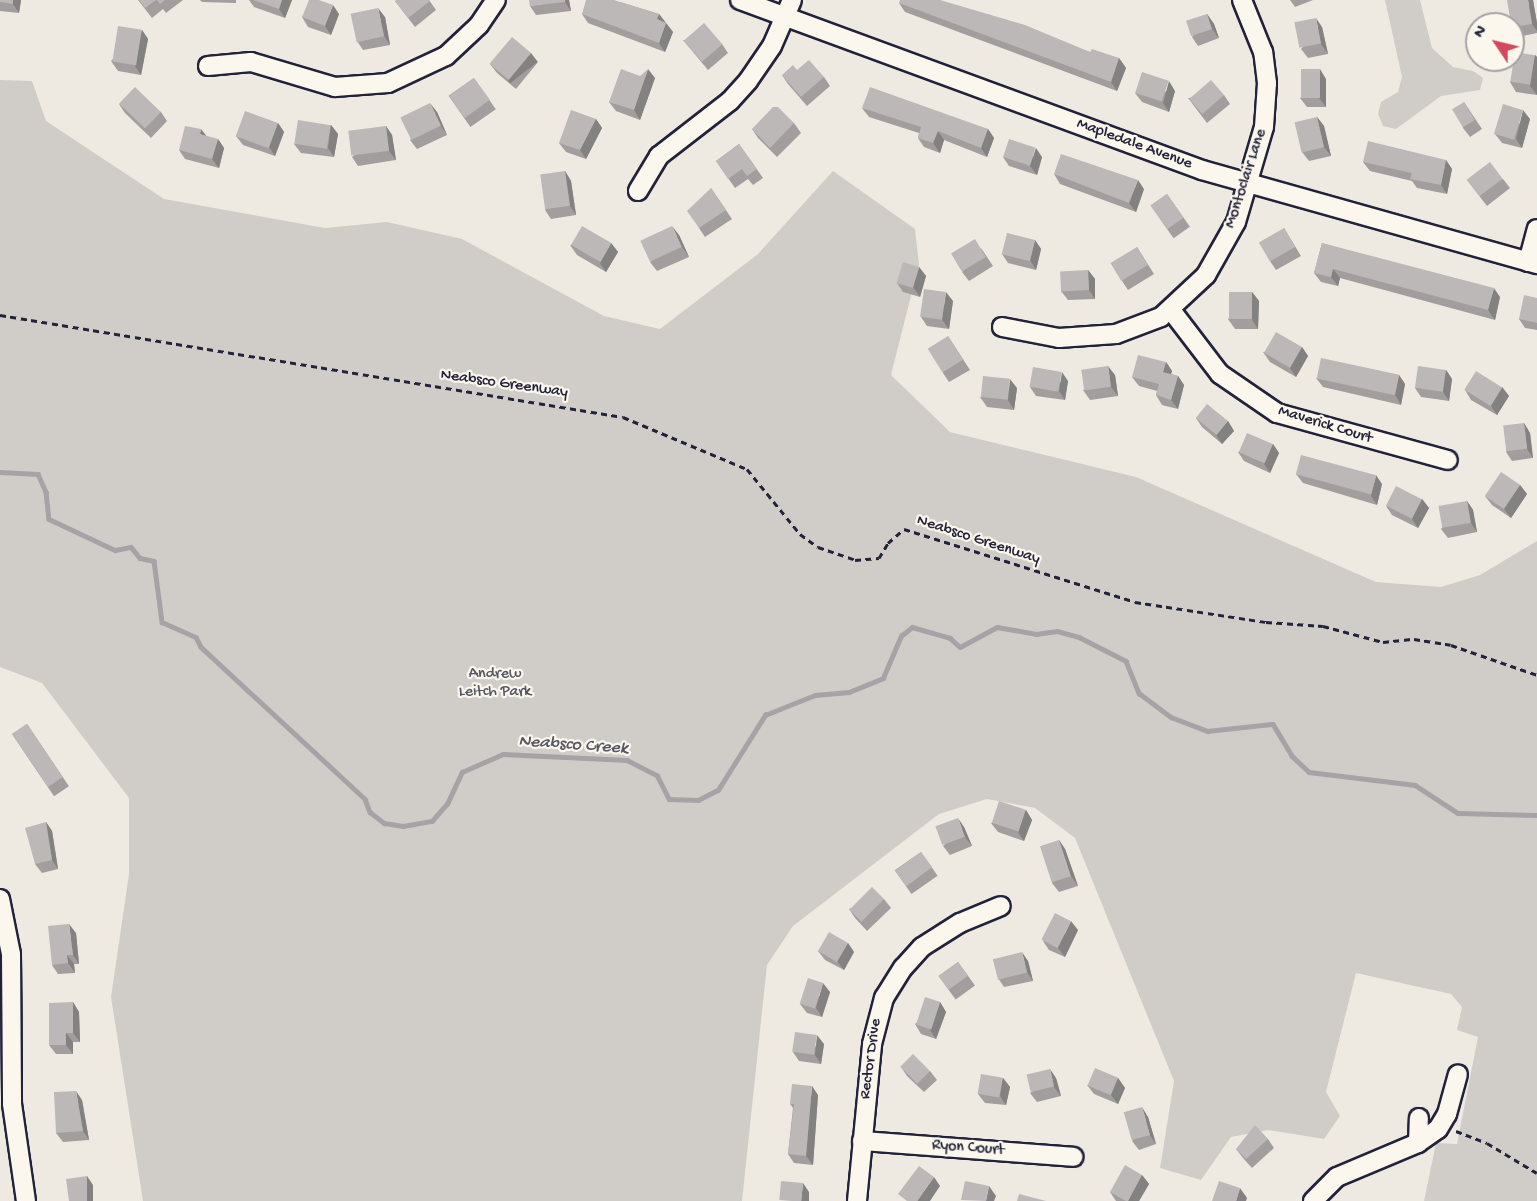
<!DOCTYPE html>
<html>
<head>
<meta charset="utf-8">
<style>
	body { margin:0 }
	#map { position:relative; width:1537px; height:1201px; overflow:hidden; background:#eeeae2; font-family:"Gochi Hand",sans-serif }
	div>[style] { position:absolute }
	.green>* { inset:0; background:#d0cdc9 }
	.stream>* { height:4.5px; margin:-2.25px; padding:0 2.25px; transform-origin:2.25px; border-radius:2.25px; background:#a6a3a7 }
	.path>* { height:3px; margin-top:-1.5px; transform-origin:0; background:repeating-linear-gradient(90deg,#22223b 0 6px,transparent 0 10.5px) }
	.roads { filter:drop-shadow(2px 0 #22223b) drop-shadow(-2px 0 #22223b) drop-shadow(0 2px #22223b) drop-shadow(0 -2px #22223b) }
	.minor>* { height:18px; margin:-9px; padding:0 9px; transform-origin:9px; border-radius:9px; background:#fbf7ec }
	.wall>* { inset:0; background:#a29e9e; transform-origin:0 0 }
	.shaded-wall>* { inset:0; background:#848181; transform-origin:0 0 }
	.building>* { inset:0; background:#bcb8b8; transform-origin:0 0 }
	span { translate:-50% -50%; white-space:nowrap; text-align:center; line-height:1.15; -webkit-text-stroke:4.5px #fbf7ec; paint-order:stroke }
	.street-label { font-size:16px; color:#22223b }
	.park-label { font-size:16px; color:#565566 }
	.water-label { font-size:18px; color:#575666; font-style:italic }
	.north { position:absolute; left:1465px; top:12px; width:60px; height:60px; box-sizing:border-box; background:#fbf7ec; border:2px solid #a4a2a5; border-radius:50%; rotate:305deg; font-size:16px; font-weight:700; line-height:24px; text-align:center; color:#22223b }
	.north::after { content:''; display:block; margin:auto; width:21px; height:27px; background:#d1495b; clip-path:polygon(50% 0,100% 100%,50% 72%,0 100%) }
</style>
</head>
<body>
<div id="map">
	<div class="green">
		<div style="clip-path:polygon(1385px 0,1420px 0,1432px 48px,1453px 67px,1473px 71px,1483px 78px,1480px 90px,1441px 96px,1396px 129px,1383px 126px,1378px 114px,1381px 102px,1398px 92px,1402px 77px)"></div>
		<div style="clip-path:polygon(0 80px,32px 81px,46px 121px,164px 199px,325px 228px,387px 222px,462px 239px,604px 316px,660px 329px,758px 254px,833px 171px,915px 229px,919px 264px,891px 375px,950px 432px,1136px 477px,1376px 582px,1441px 587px,1480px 575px,1537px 541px,1537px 1201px,1424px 1201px,1436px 1143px,1457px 1144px,1478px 1037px,1457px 1030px,1462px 1007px,1451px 994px,1356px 973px,1326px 1092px,1340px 1116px,1324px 1139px,1268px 1130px,1231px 1137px,1201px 1180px,1160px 1168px,1174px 1081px,1075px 838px,1035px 808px,987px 799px,939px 814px,793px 926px,767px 965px,742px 1201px,143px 1201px,111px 997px,129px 874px,129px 798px,42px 683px,0 667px)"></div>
	</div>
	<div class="stream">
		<div style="left:0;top:472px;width:38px;rotate:3deg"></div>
		<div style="left:38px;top:474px;width:20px;rotate:66deg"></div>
		<div style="left:46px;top:492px;width:27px;rotate:84deg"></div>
		<div style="left:49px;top:519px;width:73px;rotate:25.2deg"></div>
		<div style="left:115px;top:550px;width:16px;rotate:-11deg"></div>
		<div style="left:131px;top:547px;width:14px;rotate:51deg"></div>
		<div style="left:140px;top:558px;width:14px;rotate:12deg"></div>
		<div style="left:154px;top:561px;width:62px;rotate:82.5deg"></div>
		<div style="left:162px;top:622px;width:37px;rotate:24deg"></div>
		<div style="left:196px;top:637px;width:11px;rotate:63deg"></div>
		<div style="left:201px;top:647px;width:224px;rotate:42.8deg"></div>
		<div style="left:365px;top:799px;width:14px;rotate:69deg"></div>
		<div style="left:370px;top:812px;width:18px;rotate:38deg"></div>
		<div style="left:384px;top:823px;width:19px;rotate:9deg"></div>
		<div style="left:403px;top:826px;width:29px;rotate:-10deg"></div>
		<div style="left:432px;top:821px;width:23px;rotate:-49deg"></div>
		<div style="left:447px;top:804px;width:35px;rotate:-65deg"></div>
		<div style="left:462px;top:772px;width:45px;rotate:-23.7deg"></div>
		<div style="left:503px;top:754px;width:124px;rotate:2.8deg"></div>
		<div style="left:627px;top:760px;width:34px;rotate:27deg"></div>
		<div style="left:657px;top:775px;width:27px;rotate:63deg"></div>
		<div style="left:669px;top:799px;width:29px;rotate:2deg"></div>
		<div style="left:698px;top:800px;width:22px;rotate:-27deg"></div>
		<div style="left:718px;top:790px;width:89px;rotate:-57.9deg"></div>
		<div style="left:765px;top:715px;width:54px;rotate:-21.8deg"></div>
		<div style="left:815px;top:695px;width:34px;rotate:-5deg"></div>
		<div style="left:849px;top:692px;width:37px;rotate:-22deg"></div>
		<div style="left:883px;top:678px;width:46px;rotate:-66.8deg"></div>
		<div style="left:901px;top:636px;width:14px;rotate:-39deg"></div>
		<div style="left:912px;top:627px;width:40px;rotate:16deg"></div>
		<div style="left:950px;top:638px;width:13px;rotate:42deg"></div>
		<div style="left:960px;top:647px;width:42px;rotate:-28.4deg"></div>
		<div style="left:997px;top:627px;width:40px;rotate:10deg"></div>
		<div style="left:1036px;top:634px;width:21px;rotate:-8deg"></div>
		<div style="left:1057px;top:631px;width:23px;rotate:15deg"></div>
		<div style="left:1079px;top:637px;width:53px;rotate:27.1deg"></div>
		<div style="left:1126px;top:661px;width:35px;rotate:68deg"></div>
		<div style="left:1139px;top:693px;width:40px;rotate:37deg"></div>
		<div style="left:1171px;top:717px;width:39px;rotate:21deg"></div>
		<div style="left:1207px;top:731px;width:66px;rotate:-6.1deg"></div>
		<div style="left:1273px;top:724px;width:37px;rotate:59deg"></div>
		<div style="left:1292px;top:756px;width:23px;rotate:43deg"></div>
		<div style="left:1309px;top:772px;width:107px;rotate:7deg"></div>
		<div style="left:1415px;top:785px;width:51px;rotate:33.1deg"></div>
		<div style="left:1458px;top:813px;width:79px;rotate:1.5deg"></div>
	</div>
	<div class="path">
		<div style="left:0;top:315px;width:631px;rotate:9.3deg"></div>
		<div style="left:623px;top:417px;width:134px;rotate:22.8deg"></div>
		<div style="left:747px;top:469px;width:84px;rotate:50.8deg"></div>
		<div style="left:800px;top:534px;width:22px;rotate:36deg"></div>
		<div style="left:818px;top:547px;width:39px;rotate:19deg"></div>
		<div style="left:855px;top:560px;width:24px;rotate:-5deg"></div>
		<div style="left:879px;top:558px;width:17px;rotate:-59deg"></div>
		<div style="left:888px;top:543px;width:21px;rotate:-41deg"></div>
		<div style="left:904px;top:529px;width:242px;rotate:17.5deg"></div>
		<div style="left:1135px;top:602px;width:133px;rotate:8.7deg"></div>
		<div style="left:1266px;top:622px;width:57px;rotate:4deg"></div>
		<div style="left:1323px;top:626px;width:62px;rotate:14.9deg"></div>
		<div style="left:1383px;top:642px;width:31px;rotate:-6deg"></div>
		<div style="left:1414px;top:639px;width:37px;rotate:9deg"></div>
		<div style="left:1451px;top:645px;width:91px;rotate:19.2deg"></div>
		<div style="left:1456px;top:1131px;width:33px;rotate:21deg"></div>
		<div style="left:1487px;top:1143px;width:58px;rotate:31deg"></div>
	</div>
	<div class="roads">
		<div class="minor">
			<div style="left:740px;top:0;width:492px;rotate:20.2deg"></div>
			<div style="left:1202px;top:170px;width:348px;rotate:15.7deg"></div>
			<div style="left:208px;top:66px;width:43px;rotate:-5.3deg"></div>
			<div style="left:251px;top:62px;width:88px;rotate:16.6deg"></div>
			<div style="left:335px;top:87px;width:53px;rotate:-4.3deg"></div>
			<div style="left:388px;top:83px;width:64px;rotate:-25deg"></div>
			<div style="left:446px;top:56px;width:45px;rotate:-43.2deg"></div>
			<div style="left:479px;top:25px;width:30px;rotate:-56deg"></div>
			<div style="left:638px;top:191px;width:41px;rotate:-59deg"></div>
			<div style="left:659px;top:156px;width:90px;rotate:-37.8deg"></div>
			<div style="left:730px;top:101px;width:27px;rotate:-48deg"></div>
			<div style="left:748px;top:81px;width:42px;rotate:-55.6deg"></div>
			<div style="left:772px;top:46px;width:50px;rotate:-66.5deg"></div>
			<div style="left:1528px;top:262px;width:34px;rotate:-75deg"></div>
			<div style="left:1171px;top:310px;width:81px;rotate:52.6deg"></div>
			<div style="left:1220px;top:374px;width:69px;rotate:34.4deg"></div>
			<div style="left:1277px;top:413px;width:177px;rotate:15.4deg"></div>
			<div style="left:1002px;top:327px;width:58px;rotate:10.9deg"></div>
			<div style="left:1059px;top:338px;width:57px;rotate:-4deg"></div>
			<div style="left:1116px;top:334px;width:48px;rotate:-20.7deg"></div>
			<div style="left:1161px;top:317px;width:62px;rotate:-43deg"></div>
			<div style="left:1206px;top:275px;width:61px;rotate:-60.5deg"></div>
			<div style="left:1236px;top:222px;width:99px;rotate:-73.6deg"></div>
			<div style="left:1264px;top:127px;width:44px;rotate:-86.1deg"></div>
			<div style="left:1267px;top:83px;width:31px;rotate:-97deg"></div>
			<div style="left:1263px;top:52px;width:56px;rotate:-112deg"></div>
			<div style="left:0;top:899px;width:56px;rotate:78.7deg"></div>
			<div style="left:11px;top:954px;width:150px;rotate:89.6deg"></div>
			<div style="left:12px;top:1104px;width:98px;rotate:81.8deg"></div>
			<div style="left:862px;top:1141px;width:212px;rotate:4.3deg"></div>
			<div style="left:1418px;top:1143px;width:25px;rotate:-88deg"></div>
			<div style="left:857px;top:1201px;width:158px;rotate:-84.5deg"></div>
			<div style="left:872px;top:1044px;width:48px;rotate:-75.4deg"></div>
			<div style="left:884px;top:998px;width:36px;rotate:-58deg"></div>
			<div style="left:903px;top:968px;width:28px;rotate:-48deg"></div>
			<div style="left:922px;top:947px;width:45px;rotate:-32.3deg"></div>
			<div style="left:960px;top:923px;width:44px;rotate:-22.5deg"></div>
			<div style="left:1313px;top:1201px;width:34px;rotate:-45deg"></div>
			<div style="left:1337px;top:1177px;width:88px;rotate:-22.8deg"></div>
			<div style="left:1418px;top:1143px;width:24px;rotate:-35deg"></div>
			<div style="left:1438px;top:1129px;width:17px;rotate:-59deg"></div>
			<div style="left:1447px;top:1114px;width:41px;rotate:-74.6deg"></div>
		</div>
	</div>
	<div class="wall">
		<div style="clip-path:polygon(0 0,21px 0,19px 13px,0 11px)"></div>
		<div style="clip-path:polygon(138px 0,183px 0,166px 13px,163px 9px,152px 18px)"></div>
		<div style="clip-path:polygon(200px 0,236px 0,236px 3px,202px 2px)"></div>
		<div style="clip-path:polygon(249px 0,292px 0,285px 18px,254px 7px)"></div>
		<div style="clip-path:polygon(429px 0,436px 10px,415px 27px,395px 1px)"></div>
		<div style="clip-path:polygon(569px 0,571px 11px,536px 15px,530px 6px)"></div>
		<div style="clip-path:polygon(1290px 0,1313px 0,1295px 7px)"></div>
		<div style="clip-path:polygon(1533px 0,1537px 23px,1537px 33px,1518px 37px,1513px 29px,1513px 24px)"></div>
		<div style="clip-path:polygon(620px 2px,659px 14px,673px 32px,665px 52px,588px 23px,582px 14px)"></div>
		<div style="clip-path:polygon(899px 3px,1090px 52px,1119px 58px,1126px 68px,1117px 91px,905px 12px)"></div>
		<div style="clip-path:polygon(339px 14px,331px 35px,308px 27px,302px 17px)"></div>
		<div style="clip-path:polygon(1207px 14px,1214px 24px,1219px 38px,1198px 46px,1192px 37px)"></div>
		<div style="clip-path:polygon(385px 17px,390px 45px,363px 50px,357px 41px)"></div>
		<div style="clip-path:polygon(1322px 27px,1328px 54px,1308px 58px,1301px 49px)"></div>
		<div style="clip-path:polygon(142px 30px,148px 39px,141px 75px,118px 71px,111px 61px)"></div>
		<div style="clip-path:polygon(683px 40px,722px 44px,728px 53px,708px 70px)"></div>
		<div style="clip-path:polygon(1535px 55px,1537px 57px,1537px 95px,1516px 92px,1510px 82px)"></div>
		<div style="clip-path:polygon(538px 62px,516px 89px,497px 73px,490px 64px)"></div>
		<div style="clip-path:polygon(782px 75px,824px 77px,830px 86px,807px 106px,788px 84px)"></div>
		<div style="clip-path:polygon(640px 76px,655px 78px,640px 120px,616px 111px,609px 102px)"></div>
		<div style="left:474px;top:78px;width:38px;height:31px;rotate:55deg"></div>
		<div style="clip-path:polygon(1326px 79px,1326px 107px,1307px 107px,1300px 98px)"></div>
		<div style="clip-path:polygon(1175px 91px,1169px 112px,1142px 102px,1135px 93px)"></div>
		<div style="clip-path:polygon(1224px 95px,1230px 104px,1207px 123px,1188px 98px)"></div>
		<div style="clip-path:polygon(1464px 102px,1482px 129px,1470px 137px,1463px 128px)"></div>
		<div style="clip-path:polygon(119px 104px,161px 112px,167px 121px,151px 138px,125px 113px)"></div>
		<div style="clip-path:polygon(862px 108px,988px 129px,994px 138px,987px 157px,944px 140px,940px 153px,924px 147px,918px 138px,919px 133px,869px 117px)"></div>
		<div style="clip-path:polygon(437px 112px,447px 135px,417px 149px,410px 140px)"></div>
		<div style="clip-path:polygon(1317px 117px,1324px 126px,1331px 156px,1309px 161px,1302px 152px)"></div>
		<div style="clip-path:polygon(596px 119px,602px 128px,586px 159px,566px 152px,559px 143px)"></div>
		<div style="clip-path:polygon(1530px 119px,1522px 148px,1502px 143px,1495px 134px)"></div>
		<div style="clip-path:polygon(278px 123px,284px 132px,275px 156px,243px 145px,236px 136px)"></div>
		<div style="clip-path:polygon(794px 123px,801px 133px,777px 157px,758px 138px,752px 129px)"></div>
		<div style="clip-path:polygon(331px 125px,338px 134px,334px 157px,301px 153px,294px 144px)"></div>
		<div style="clip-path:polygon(386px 126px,392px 135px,396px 160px,358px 166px,352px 157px)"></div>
		<div style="clip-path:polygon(218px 139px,224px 148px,219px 168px,185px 159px,179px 150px)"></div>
		<div style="clip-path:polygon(739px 144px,763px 178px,753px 185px,748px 179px,735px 188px,716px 161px)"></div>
		<div style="clip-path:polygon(1003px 157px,1042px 157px,1037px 175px,1009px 166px)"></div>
		<div style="clip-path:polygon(1446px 160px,1452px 169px,1447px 194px,1417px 188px,1412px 181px,1370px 171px,1363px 162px)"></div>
		<div style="clip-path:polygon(565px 171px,571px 181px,576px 215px,551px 219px,545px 210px)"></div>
		<div style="clip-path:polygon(1054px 174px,1144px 189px,1136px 212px,1060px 184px)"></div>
		<div style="clip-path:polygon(1503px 179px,1510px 188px,1487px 206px,1467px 180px)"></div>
		<div style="clip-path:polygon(711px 188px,732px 219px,705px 237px,699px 228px)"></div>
		<div style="left:1167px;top:194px;width:40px;height:20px;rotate:55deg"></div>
		<div style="clip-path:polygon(1284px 228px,1301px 256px,1276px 270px,1270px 261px)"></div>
		<div style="clip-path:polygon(679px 235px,689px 257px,657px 271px,650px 262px)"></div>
		<div style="clip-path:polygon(1035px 240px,1041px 249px,1036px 270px,1008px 263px,1002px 254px)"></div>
		<div style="clip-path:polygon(611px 243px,618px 252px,606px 272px,577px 255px,570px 245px)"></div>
		<div style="clip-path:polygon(1322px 243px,1500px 297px,1495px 320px,1340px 278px,1338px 286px,1321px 282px,1314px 273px)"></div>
		<div style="clip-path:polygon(1137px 247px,1154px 274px,1128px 290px,1122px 281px)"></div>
		<div style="clip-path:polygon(981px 248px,993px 266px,969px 281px,962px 272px)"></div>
		<div style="clip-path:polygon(919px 267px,926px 276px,920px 297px,903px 292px,897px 283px)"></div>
		<div style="clip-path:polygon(1088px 270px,1095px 279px,1095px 299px,1068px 300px,1061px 291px)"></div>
		<div style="clip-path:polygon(1252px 292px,1259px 301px,1258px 329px,1235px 329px,1228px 319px)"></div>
		<div style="clip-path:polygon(1537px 298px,1537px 330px,1525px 328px,1519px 319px)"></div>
		<div style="clip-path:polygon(953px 301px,949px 329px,927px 326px,921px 317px)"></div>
		<div style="clip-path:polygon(948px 336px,970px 370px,949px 382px,943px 373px)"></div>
		<div style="clip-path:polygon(1302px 347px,1308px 356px,1296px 377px,1270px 362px,1263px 352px)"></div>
		<div style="clip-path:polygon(1166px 362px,1172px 371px,1171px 374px,1178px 376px,1184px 385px,1178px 409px,1162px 405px,1156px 395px,1157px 391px,1139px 386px,1132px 377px)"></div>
		<div style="clip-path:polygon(1446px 370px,1452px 379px,1449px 401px,1421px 397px,1415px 388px)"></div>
		<div style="clip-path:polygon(1115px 375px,1118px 396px,1090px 400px,1083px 390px)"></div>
		<div style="clip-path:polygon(1399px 375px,1405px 384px,1401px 405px,1323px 387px,1316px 378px)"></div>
		<div style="clip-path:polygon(1068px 381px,1065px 400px,1036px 396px,1030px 387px)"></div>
		<div style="clip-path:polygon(1502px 387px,1509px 396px,1497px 415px,1471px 400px,1465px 390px)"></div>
		<div style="clip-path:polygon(1017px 388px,1014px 410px,987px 407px,980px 397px)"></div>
		<div style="clip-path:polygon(1196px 418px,1228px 421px,1234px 431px,1222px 444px,1202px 427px)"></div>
		<div style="clip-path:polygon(1524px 423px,1530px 433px,1533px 458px,1512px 461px,1506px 452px)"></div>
		<div style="clip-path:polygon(1273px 444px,1279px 453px,1270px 473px,1244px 461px,1238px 452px)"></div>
		<div style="clip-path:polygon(1296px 474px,1382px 484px,1377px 505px,1303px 483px)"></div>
		<div style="clip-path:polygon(1520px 485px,1527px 494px,1511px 518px,1492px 505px,1485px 496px)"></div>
		<div style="clip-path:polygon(1422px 499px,1429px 508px,1418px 528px,1392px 515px,1386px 506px)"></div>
		<div style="clip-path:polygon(1467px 501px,1473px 510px,1477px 532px,1448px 538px,1441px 529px)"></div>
		<div style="left:27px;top:724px;width:75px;height:18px;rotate:56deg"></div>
		<div style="clip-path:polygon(1026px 810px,1032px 820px,1024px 841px,998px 832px,991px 823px)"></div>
		<div style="clip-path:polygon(46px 822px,52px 831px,58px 869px,42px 873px,35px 864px)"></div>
		<div style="clip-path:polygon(964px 827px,972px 846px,950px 855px,943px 846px)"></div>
		<div style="clip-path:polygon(1059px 840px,1065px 849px,1078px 886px,1059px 892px,1052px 883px)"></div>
		<div style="left:921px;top:852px;width:29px;height:32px;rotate:55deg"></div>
		<div style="clip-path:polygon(884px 899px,891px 908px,867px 931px,855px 918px,849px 909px)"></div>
		<div style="clip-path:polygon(1078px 930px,1065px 957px,1049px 950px,1043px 941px)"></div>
		<div style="clip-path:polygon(76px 933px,79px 964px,74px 964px,75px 973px,58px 974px,52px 965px)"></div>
		<div style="clip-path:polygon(848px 943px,854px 952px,844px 970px,825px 960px,818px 951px)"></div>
		<div style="clip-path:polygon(1028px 961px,1033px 981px,1004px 987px,998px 978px)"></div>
		<div style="left:958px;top:962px;width:29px;height:24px;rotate:54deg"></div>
		<div style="clip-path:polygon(830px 992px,822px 1017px,807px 1013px,800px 1004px)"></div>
		<div style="clip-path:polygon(73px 1002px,79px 1012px,80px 1042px,73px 1042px,73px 1054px,56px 1054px,49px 1045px)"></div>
		<div style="clip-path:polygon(940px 1002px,946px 1012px,936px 1039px,921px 1034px,915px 1024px)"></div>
		<div style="clip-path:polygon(824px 1044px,821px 1064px,799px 1061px,793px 1052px)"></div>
		<div style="clip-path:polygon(901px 1067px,930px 1071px,937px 1080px,924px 1092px,907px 1076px)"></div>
		<div style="clip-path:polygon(1003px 1078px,1010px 1087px,1006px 1105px,985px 1103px,978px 1094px)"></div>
		<div style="clip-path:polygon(1056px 1078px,1061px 1096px,1037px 1102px,1030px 1093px)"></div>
		<div style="clip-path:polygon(1118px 1078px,1125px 1088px,1118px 1104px,1094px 1094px,1087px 1085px)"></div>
		<div style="clip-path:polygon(818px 1095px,813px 1165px,794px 1163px,788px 1154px,793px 1108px,790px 1104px)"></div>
		<div style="clip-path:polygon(82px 1100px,89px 1140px,63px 1142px,56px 1133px)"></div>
		<div style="clip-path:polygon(1148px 1117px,1156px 1144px,1139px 1150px,1132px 1141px)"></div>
		<div style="clip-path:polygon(1268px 1139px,1274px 1148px,1252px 1168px,1243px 1158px,1236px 1149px)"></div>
		<div style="clip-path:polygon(1142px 1175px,1149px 1184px,1139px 1201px,1116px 1201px,1110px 1192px)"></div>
	</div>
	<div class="shaded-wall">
		<div style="clip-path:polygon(13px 0,21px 0,19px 13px,13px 4px)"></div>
		<div style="clip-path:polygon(282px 0,292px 0,285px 18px,279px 9px)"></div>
		<div style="clip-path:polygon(565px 0,569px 0,571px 11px,565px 2px)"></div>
		<div style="clip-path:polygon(1528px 0,1533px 0,1537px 23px,1537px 31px,1532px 24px)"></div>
		<div style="clip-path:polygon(333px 5px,339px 14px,331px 35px,325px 26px)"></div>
		<div style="clip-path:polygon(378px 8px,385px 17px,390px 45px,384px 36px)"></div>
		<div style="clip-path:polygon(659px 14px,666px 23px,657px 19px)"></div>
		<div style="clip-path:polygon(1207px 14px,1214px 24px,1219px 38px,1212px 29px)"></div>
		<div style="clip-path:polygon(1316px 18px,1322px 27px,1328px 54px,1321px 44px)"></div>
		<div style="clip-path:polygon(666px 23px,673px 32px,665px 52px,659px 43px)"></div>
		<div style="clip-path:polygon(142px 30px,148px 39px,141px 75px,135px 66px)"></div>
		<div style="left:531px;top:53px;width:11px;height:35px;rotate:52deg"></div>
		<div style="clip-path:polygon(1535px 55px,1537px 57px,1537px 95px,1530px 86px)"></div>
		<div style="clip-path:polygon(1119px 58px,1126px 68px,1117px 91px,1111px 82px)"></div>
		<div style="clip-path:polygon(648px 69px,655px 78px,640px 120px,634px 110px)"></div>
		<div style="clip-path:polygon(1320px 69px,1326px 79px,1326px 107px,1319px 98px)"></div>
		<div style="clip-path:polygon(1169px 81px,1175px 91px,1169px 112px,1163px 103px)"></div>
		<div style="clip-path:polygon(430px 103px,437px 112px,447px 135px,441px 126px)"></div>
		<div style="clip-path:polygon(1523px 110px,1530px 119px,1522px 148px,1516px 139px)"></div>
		<div style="clip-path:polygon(1317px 117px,1324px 126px,1331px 156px,1324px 147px)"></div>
		<div style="clip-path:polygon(596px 119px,602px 128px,586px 159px,580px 150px)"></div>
		<div style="clip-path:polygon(278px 123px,284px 132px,275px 156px,269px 147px)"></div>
		<div style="clip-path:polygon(331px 125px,338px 134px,334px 157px,328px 148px)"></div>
		<div style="clip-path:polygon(386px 126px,392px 135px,396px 160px,389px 151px)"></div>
		<div style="clip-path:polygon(201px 129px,208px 138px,200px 134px)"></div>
		<div style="clip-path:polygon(988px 129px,994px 138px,987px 157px,981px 148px)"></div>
		<div style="clip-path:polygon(938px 131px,944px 140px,940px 153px,933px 143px)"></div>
		<div style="clip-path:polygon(218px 139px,224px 148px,219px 168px,212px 159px)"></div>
		<div style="clip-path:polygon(1036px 148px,1042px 157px,1037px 175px,1030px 166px)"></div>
		<div style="clip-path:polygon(1446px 160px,1452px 169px,1447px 194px,1441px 185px)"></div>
		<div style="clip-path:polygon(565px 171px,571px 181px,576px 215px,570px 206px)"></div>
		<div style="clip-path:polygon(1138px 180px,1144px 189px,1136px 212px,1129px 203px)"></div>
		<div style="clip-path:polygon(672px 226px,679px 235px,689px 257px,682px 247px)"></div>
		<div style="clip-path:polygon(1035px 240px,1041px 249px,1036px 270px,1030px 260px)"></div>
		<div style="clip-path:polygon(611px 243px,618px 252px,606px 272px,600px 263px)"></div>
		<div style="clip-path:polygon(919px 267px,926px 276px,920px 297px,913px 287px)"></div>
		<div style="clip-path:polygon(1333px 269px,1340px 278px,1338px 286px,1331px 277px)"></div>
		<div style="clip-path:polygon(1088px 270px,1095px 279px,1095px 299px,1089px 290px)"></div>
		<div style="clip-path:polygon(1494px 288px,1500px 297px,1495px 320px,1488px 310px)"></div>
		<div style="clip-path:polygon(946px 292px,953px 301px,949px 329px,942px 320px)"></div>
		<div style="clip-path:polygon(1252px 292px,1259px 301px,1258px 329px,1252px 320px)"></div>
		<div style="clip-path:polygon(1302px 347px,1308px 356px,1296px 377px,1290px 368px)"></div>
		<div style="clip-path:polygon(1166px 362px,1172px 371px,1169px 381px,1163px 372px)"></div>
		<div style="clip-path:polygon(1108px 366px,1115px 375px,1118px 396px,1111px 387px)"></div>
		<div style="clip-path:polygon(1446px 370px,1452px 379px,1449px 401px,1443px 392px)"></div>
		<div style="clip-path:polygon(1062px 372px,1068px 381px,1065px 400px,1059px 391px)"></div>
		<div style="clip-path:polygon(1399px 375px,1405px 384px,1401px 405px,1395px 395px)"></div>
		<div style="clip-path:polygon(1178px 376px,1184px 385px,1178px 409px,1171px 400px)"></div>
		<div style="clip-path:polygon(1010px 379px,1017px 388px,1014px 410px,1008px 400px)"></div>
		<div style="clip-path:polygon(1502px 387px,1509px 396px,1497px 415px,1491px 406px)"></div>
		<div style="clip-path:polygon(1228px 421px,1234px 431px,1222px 444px,1216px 435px)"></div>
		<div style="clip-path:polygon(1524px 423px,1530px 433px,1533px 458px,1527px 449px)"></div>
		<div style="clip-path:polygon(1273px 444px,1279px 453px,1270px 473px,1264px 464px)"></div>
		<div style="clip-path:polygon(1376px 475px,1382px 484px,1377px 505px,1371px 496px)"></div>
		<div style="clip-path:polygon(1520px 485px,1527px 494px,1511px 518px,1504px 509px)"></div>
		<div style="clip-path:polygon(1422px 499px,1429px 508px,1418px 528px,1412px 519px)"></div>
		<div style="clip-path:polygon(1467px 501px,1473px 510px,1477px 532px,1471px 523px)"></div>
		<div style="clip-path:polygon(1026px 810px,1032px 820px,1024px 841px,1018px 832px)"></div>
		<div style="clip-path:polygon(958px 818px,964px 827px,972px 846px,965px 837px)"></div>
		<div style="clip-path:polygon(46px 822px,52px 831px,58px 869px,52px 860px)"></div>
		<div style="clip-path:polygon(1059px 840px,1065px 849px,1078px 886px,1071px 876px)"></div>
		<div style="clip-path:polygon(1071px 921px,1078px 930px,1065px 957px,1058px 948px)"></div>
		<div style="clip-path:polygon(69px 924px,76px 933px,79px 964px,73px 955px)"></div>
		<div style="clip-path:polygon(848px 943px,854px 952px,844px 970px,837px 961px)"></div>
		<div style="clip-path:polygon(1022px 952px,1028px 961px,1033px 981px,1027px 972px)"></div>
		<div style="clip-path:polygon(67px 955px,74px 964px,75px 973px,68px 963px)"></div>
		<div style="clip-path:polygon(823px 983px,830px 992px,822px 1017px,816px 1008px)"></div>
		<div style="clip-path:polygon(73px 1002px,79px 1012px,80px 1042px,73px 1033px)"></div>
		<div style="clip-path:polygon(940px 1002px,946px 1012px,936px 1039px,930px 1030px)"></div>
		<div style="clip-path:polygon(66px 1033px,73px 1042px,73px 1054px,66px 1045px)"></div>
		<div style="clip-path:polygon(817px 1035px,824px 1044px,821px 1064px,815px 1055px)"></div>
		<div style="clip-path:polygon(1050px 1069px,1056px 1078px,1061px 1096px,1054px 1087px)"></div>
		<div style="clip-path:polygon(1003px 1078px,1010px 1087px,1006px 1105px,1000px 1096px)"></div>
		<div style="clip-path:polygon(1118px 1078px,1125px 1088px,1118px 1104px,1111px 1095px)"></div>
		<div style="clip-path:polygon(812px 1086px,818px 1095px,813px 1165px,806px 1156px)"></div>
		<div style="clip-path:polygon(76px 1091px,82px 1100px,89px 1140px,83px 1131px)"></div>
		<div style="clip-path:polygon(1142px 1107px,1148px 1117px,1156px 1144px,1150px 1135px)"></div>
		<div style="clip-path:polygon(1142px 1175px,1149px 1184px,1139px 1201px,1128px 1201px)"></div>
		<div style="clip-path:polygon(87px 1176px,93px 1185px,93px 1201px,87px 1201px)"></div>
		<div style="clip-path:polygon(934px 1177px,940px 1186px,930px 1201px,917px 1201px)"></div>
		<div style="clip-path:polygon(803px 1183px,809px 1192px,809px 1201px,801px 1201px)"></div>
		<div style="clip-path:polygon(989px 1186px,996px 1196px,994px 1201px,986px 1201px)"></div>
		<div style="clip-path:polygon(1240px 1188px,1247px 1198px,1246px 1201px,1236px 1201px)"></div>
	</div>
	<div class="building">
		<div style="clip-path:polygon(0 0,13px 0,13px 4px,0 2px)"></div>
		<div style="clip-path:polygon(139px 0,156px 0,145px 8px)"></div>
		<div style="clip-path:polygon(157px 0,165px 0,160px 4px)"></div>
		<div style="clip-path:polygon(253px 0,282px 0,279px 9px)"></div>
		<div style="clip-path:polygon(309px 0,319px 0,333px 5px,325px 26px,302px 17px)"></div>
		<div style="clip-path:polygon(396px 0,429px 0,430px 1px,408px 18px,395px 1px)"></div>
		<div style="clip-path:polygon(529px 0,565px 0,565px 2px,530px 6px)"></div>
		<div style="clip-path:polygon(586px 0,614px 0,659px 14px,657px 19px,666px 23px,659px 43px,582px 14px)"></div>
		<div style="clip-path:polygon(900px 0,940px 0,1025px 25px,1090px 52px,1092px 49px,1119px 58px,1111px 82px,899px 3px)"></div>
		<div style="clip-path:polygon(1507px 0,1528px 0,1532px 24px,1513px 27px,1513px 24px,1511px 24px)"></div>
		<div style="left:378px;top:8px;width:29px;height:28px;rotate:78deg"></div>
		<div style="left:1207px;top:14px;width:16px;height:22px;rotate:72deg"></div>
		<div style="left:1316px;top:18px;width:26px;height:22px;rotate:79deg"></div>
		<div style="left:704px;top:23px;width:28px;height:27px;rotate:49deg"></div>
		<div style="left:118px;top:26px;width:24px;height:36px;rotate:9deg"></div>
		<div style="left:512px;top:37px;width:25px;height:35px;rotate:40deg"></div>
		<div style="left:1515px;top:52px;width:20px;height:30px;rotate:9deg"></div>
		<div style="clip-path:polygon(809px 60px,824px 77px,801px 97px,782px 75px,793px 65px,797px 70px)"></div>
		<div style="clip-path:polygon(621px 69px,640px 76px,648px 69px,634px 110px,609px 102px)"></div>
		<div style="left:1301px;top:69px;width:19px;height:29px"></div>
		<div style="left:1142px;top:72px;width:28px;height:22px;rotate:18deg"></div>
		<div style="left:474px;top:78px;width:27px;height:31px;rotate:54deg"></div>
		<div style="left:1211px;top:80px;width:20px;height:29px;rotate:49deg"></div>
		<div style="left:135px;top:87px;width:36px;height:23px;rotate:44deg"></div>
		<div style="clip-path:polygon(870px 87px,988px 129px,981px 148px,938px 131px,933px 143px,918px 138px,921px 127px,862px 108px)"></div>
		<div style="left:1464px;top:102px;width:21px;height:14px;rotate:59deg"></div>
		<div style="left:430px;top:103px;width:25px;height:33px;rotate:64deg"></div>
		<div style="left:1503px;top:104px;width:21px;height:31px;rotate:17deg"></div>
		<div style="clip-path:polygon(773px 107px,778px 107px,794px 123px,770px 148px,752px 129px)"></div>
		<div style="clip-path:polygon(571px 110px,596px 119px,580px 150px,559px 143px)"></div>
		<div style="left:245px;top:111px;width:35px;height:27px;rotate:20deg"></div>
		<div style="left:1317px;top:117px;width:31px;height:23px;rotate:77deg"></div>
		<div style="left:298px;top:120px;width:33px;height:24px;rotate:9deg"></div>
		<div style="clip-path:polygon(185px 126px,201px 129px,200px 134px,218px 139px,212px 159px,179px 150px)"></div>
		<div style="left:386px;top:126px;width:25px;height:38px;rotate:83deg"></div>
		<div style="left:1009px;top:139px;width:28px;height:19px;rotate:18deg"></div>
		<div style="clip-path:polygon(1368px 141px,1446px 160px,1441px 185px,1410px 179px,1412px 173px,1363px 162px)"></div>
		<div style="clip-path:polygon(739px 144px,757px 169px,747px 176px,742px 169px,728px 179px,716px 161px)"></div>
		<div style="clip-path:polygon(1061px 154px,1138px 180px,1129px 203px,1054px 174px)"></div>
		<div style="left:1490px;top:162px;width:21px;height:29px;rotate:53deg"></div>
		<div style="left:565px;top:171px;width:35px;height:25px;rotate:82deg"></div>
		<div style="clip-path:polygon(711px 188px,726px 210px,699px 228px,687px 211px)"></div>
		<div style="left:1167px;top:194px;width:29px;height:20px;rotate:55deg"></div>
		<div style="left:582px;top:226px;width:34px;height:22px;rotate:30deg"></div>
		<div style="left:672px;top:226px;width:23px;height:35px;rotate:65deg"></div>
		<div style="left:1284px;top:228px;width:22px;height:29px;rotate:60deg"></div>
		<div style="left:1007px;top:233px;width:29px;height:22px;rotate:14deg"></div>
		<div style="left:975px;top:239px;width:21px;height:28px;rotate:59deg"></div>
		<div style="clip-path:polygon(1322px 243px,1494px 288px,1488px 310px,1333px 269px,1331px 277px,1314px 273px)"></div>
		<div style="left:1137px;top:247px;width:21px;height:31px;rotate:59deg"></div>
		<div style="left:903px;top:262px;width:17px;height:22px;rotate:17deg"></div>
		<div style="left:1088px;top:270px;width:20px;height:28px;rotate:87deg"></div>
		<div style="left:924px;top:289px;width:22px;height:28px;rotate:8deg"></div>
		<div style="left:1229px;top:292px;width:23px;height:27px"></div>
		<div style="clip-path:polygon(1524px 295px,1537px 298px,1537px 323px,1519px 319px)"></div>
		<div style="left:1276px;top:332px;width:30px;height:24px;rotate:30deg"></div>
		<div style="left:948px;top:336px;width:28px;height:24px;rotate:58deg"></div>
		<div style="clip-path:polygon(1138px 355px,1166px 362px,1163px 372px,1178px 376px,1171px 400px,1156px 395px,1159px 384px,1132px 377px)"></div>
		<div style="left:1321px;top:358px;width:80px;height:21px;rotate:12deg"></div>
		<div style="left:1108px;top:366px;width:21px;height:27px;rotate:82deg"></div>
		<div style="left:1418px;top:366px;width:28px;height:22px;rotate:8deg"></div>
		<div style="left:1033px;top:367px;width:29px;height:20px;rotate:10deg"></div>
		<div style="left:1476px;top:371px;width:31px;height:22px;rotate:32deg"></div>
		<div style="left:983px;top:376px;width:27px;height:21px;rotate:6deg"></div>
		<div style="left:1207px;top:404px;width:27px;height:18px;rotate:39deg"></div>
		<div style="left:1524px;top:423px;width:26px;height:21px;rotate:83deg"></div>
		<div style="left:1247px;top:433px;width:28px;height:21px;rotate:23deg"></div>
		<div style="left:1301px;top:455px;width:78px;height:20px;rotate:15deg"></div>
		<div style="left:1501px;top:472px;width:23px;height:29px;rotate:34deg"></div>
		<div style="left:1396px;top:486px;width:29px;height:22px;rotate:27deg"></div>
		<div style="left:1467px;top:501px;width:22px;height:29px;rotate:80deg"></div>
		<div style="left:27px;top:724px;width:64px;height:18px;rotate:56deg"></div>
		<div style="left:999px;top:801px;width:28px;height:23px;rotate:18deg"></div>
		<div style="left:958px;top:818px;width:20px;height:24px;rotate:70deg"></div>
		<div style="clip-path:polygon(46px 822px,52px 860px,35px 864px,25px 828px)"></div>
		<div style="left:1059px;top:840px;width:38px;height:20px;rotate:72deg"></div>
		<div style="left:921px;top:852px;width:19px;height:32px;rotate:54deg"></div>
		<div style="left:872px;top:887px;width:17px;height:32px;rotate:45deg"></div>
		<div style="left:1055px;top:913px;width:18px;height:30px;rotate:27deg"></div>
		<div style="clip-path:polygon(69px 924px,73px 955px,67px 955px,68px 963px,52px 965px,48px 926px)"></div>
		<div style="left:829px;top:932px;width:22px;height:22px;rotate:30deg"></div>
		<div style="left:1022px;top:952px;width:21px;height:30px;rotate:76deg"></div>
		<div style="left:958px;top:962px;width:17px;height:24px;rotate:54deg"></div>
		<div style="left:808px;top:978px;width:16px;height:27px;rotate:18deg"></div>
		<div style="left:925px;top:997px;width:16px;height:29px;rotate:18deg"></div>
		<div style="clip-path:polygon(73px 1002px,73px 1033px,66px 1033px,66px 1045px,49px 1045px,49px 1003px)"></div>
		<div style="left:795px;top:1032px;width:22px;height:20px;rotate:8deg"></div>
		<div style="left:913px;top:1054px;width:24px;height:18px;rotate:45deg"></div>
		<div style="left:1095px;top:1068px;width:25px;height:19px;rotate:23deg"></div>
		<div style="left:1050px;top:1069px;width:18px;height:24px;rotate:77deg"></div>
		<div style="left:981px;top:1074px;width:22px;height:20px;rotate:10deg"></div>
		<div style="clip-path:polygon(792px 1084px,812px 1086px,806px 1156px,788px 1154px,794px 1104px,790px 1104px)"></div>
		<div style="clip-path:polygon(76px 1091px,83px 1131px,56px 1133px,54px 1092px)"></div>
		<div style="left:1142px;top:1107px;width:29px;height:19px;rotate:74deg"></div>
		<div style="clip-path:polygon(1255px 1125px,1268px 1139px,1246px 1159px,1236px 1149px)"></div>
		<div style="clip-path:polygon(1125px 1165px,1142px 1175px,1128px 1201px,1126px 1201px,1110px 1192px)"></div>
		<div style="clip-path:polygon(919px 1166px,934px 1177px,917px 1201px,907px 1201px,898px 1194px)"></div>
		<div style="clip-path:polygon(87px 1176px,87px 1201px,69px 1201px,66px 1179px)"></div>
		<div style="left:781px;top:1181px;width:22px;height:19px;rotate:5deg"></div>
		<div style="clip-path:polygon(965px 1181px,989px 1186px,986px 1201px,961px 1200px)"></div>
		<div style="clip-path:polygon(1219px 1181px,1240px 1188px,1236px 1201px,1212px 1201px)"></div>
		<div style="clip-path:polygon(1019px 1194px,1046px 1201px,1017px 1201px)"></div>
	</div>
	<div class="street-label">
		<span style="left:1134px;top:145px;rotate:20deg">Mapledale Avenue</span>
		<span style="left:1247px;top:179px;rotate:-72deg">Montoclair Lane</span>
		<span style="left:504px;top:385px;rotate:8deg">Neabsco Greenway</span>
		<span style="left:1325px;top:426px;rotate:17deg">Maverick Court</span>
		<span style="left:978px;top:541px;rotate:18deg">Neabsco Greenway</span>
		<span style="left:872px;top:1059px;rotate:-82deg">Rector Drive</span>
		<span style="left:968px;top:1149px;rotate:4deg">Ryon Court</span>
	</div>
	<div class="park-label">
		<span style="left:495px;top:684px">Andrew<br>Leitch Park</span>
	</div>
	<div class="water-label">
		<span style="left:573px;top:746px;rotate:4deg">Neabsco Creek</span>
	</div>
	<div class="north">N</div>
</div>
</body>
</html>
